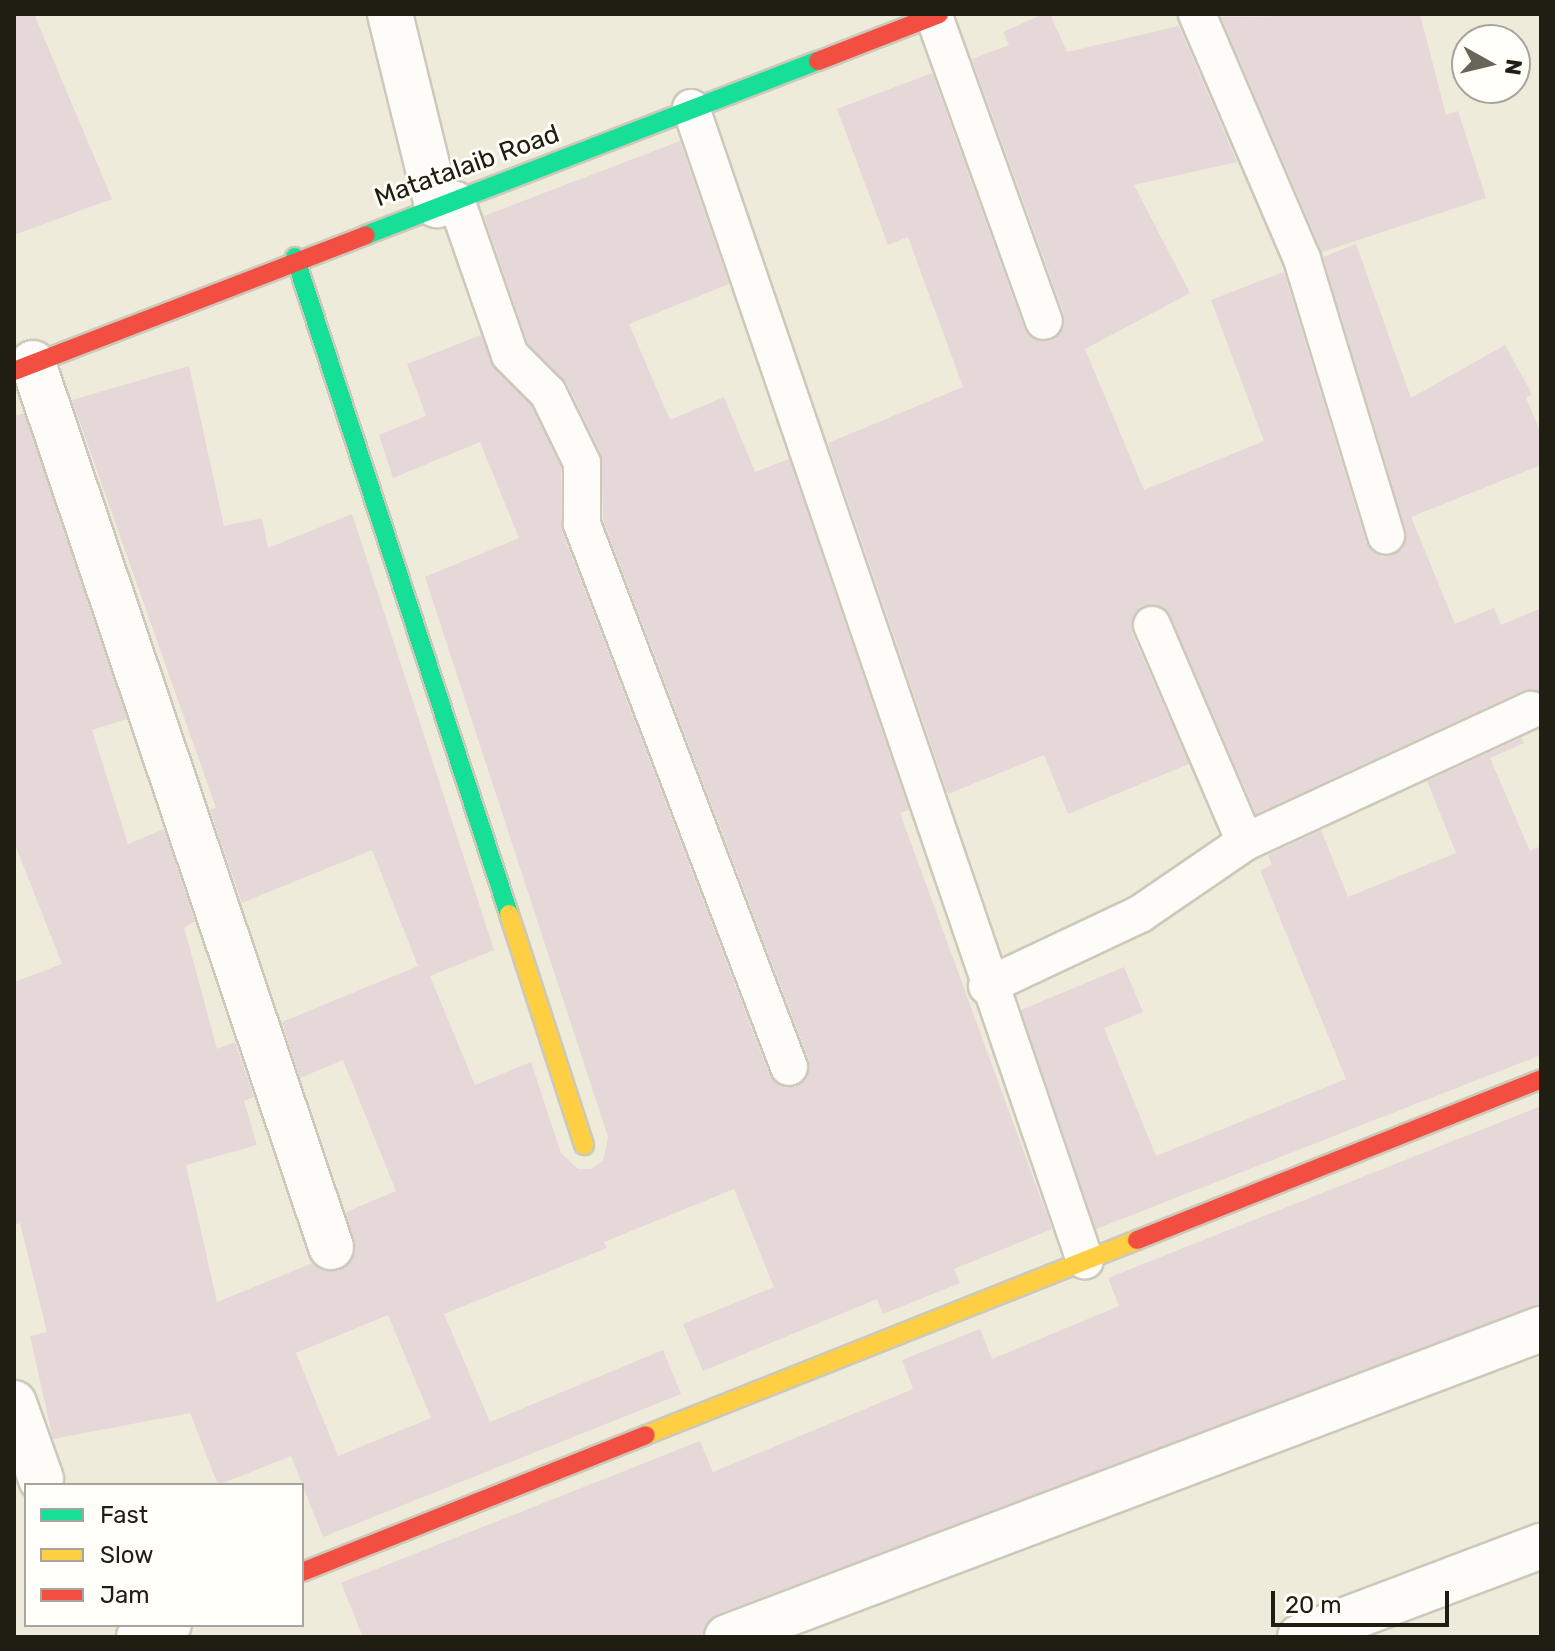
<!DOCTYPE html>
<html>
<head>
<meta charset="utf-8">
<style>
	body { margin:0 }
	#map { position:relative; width:1555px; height:1651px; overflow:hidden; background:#efebda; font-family:Rubik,sans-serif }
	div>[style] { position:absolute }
	.building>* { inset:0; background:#e6d7d8 }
	.roads { filter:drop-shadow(2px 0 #ccc9bb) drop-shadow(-2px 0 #ccc9bb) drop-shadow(0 2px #ccc9bb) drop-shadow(0 -2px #ccc9bb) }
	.lane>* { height:36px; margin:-18px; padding:0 18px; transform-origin:18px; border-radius:18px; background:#fdfcf9 }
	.street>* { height:44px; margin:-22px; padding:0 22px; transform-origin:22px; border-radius:22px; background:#fdfcf9 }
	.fast>* { height:18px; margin:-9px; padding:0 9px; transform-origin:9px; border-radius:9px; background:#16e098 }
	.slow>* { height:18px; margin:-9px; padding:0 9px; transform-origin:9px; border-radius:9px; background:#ffcf43 }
	.jam>* { height:18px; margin:-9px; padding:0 9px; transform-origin:9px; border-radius:9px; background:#f24e42 }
	span { translate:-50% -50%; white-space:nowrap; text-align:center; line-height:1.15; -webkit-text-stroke:6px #fffef8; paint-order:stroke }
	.street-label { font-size:26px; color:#201e12 }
	.frame { position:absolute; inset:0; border:16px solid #201e12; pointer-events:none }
	.legend { position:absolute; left:24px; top:1483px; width:280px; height:144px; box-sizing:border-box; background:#fffef8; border:2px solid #a6a49c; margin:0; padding:10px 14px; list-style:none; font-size:24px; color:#201e12 }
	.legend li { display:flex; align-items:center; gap:16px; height:40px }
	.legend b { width:40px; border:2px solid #a6a49c }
	.north { position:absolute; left:1451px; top:24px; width:80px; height:80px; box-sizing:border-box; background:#fffef8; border:2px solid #a6a49c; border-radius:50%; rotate:98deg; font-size:22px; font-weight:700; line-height:32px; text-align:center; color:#201e12 }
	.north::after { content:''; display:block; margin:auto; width:28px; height:36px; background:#686658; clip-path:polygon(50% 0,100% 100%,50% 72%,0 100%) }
	.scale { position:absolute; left:1271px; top:1591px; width:178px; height:36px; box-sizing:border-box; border:4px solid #201e12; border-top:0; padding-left:10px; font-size:24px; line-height:28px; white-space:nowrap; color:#201e12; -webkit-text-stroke:6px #fffef8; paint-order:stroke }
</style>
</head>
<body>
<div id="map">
	<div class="building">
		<div style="clip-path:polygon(14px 14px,34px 14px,112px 199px,14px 235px)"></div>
		<div style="clip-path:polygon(1043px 14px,1050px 14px,1067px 52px,1179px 26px,1237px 162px,1134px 185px,1190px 293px,1085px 349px,1144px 490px,1264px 441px,1211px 300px,1284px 272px,1366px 542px,1382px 557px,1402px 550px,1406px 530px,1323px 257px,1356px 244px,1411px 398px,1505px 345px,1532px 394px,1526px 398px,1541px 433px,1541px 465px,1411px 517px,1455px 624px,1494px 608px,1501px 625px,1541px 608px,1541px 692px,1522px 691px,1256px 814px,1171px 617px,1144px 605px,1135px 613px,1132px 633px,1189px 764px,1068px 814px,1044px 755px,948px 794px,828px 443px,963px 387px,908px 237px,888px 245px,837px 109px,932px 73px,1024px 328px,1040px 341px,1052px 340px,1064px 314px,972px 59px,1009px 45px,1003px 32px)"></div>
		<div style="clip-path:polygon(1420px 14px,1446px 115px,1458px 111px,1486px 198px,1322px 252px,1221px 17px)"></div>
		<div style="clip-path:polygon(evenodd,680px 141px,729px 284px,629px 324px,670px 420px,724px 397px,755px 472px,789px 459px,909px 810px,900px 813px,1052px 1229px,954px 1269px,960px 1283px,883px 1314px,877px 1299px,703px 1371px,683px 1324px,774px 1287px,734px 1189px,604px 1242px,607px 1248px,444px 1314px,490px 1422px,663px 1350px,681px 1394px,323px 1537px,291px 1456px,218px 1485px,190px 1413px,53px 1439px,30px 1336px,47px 1332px,20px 1223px,14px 1225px,14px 982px,62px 964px,14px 842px,14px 416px,24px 413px,127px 719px,92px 730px,128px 844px,164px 829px,195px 922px,184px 927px,217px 1049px,235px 1042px,254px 1097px,244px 1101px,257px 1145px,186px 1165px,217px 1302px,313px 1263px,340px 1270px,356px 1251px,346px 1212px,396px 1191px,343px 1060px,300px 1078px,282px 1022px,418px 966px,372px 850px,242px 903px,210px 810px,216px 808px,72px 400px,189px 366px,224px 526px,262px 518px,268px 548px,352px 514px,494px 950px,430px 976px,475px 1085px,531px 1062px,561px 1153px,578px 1169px,591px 1169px,603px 1161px,608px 1137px,425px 577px,519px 538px,480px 442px,393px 478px,379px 435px,426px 416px,407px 364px,481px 335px,495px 369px,531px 405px,561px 468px,562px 531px,769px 1074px,786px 1088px,806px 1080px,809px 1060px,603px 520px,601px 454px,567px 383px,528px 344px,484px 216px,680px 141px,388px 1315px,431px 1418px,338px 1456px,296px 1353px,388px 1315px)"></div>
		<div style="clip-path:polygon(1521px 738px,1524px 743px,1490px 758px,1530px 851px,1541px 846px,1541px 1055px,1096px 1229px,1021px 1010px,1124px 967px,1143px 1012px,1104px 1028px,1156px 1156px,1346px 1079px,1260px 870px,1272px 865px,1268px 855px,1321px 830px,1348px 897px,1456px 853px,1427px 781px)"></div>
		<div style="clip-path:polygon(1541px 1106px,1541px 1304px,718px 1614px,703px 1637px,363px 1637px,341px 1583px,700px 1441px,713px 1472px,913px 1389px,902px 1360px,980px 1329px,992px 1359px,1119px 1306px,1108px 1278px)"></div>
	</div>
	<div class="roads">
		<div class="lane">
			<div style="left:1197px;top:14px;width:267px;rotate:66.8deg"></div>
			<div style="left:1302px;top:259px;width:289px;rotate:73.1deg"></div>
			<div style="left:934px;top:16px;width:324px;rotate:70.2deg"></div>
			<div style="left:691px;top:108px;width:1218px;rotate:71.13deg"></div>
			<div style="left:456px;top:200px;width:164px;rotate:70.8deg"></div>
			<div style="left:510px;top:355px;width:54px;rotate:45deg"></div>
			<div style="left:548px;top:393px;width:78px;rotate:64.1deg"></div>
			<div style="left:582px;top:463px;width:61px;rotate:90deg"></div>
			<div style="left:582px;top:524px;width:581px;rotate:69.13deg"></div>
			<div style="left:1152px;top:625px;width:236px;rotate:66.8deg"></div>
			<div style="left:987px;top:986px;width:169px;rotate:-25.2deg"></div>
			<div style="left:1140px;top:914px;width:127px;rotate:-34.4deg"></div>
			<div style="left:1245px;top:842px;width:315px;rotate:-24.8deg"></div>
		</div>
		<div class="street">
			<div style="left:390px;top:14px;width:197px;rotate:76.2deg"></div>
			<div style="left:33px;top:363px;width:933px;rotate:71.37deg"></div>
			<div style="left:14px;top:1403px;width:81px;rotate:70.4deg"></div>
			<div style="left:139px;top:1637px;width:32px;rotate:-22deg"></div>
			<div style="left:727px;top:1637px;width:870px;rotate:-20.73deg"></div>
			<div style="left:1300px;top:1637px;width:258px;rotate:-20.7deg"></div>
		</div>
		<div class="fast">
			<div style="left:366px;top:235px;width:484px;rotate:-21.1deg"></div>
			<div style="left:295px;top:257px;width:691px;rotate:71.96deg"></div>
		</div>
		<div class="slow">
			<div style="left:509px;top:914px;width:243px;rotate:72deg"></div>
			<div style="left:646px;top:1435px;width:528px;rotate:-21.66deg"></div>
		</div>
		<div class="jam">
			<div style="left:818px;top:61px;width:130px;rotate:-21.2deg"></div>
			<div style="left:14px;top:371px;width:377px;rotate:-21.1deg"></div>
			<div style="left:1137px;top:1240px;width:435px;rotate:-21.7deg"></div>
			<div style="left:302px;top:1572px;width:370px;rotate:-21.7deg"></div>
		</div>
	</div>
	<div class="street-label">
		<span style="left:467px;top:166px;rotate:-20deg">Matatalaib Road</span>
	</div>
	<div class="frame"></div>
	<ul class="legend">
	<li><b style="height:10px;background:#16e098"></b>Fast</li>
	<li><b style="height:10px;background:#ffcf43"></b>Slow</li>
	<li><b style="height:10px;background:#f24e42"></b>Jam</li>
	</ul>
	<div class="north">N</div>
	<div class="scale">20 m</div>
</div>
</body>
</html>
